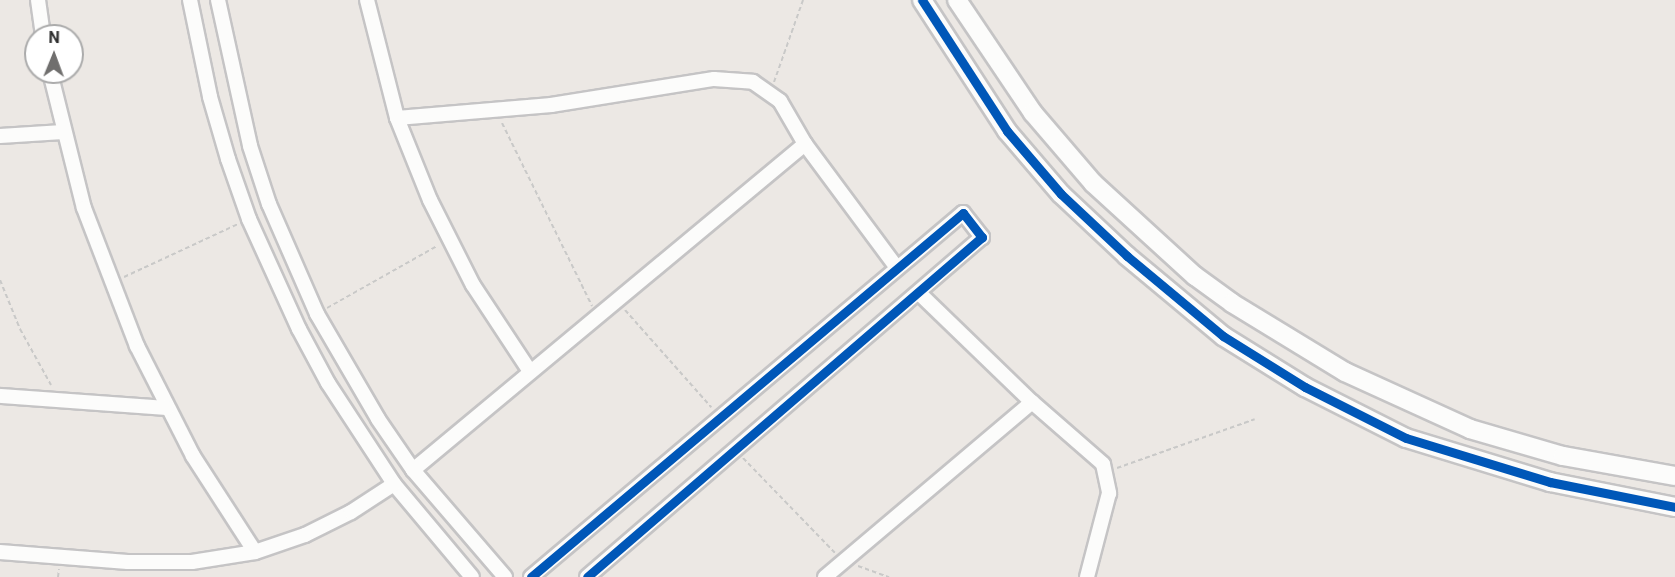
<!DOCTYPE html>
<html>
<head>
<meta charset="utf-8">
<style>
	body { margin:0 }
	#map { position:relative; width:1675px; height:577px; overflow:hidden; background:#ece8e4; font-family:Roboto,sans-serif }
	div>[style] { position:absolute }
	.path>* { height:2px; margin-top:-1px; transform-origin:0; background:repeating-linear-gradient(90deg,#c9c9c8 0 4.5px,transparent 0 7.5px) }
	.roads { filter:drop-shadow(2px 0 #c5c4c5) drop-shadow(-2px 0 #c5c4c5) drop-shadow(0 2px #c5c4c5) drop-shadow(0 -2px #c5c4c5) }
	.street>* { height:14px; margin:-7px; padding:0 7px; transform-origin:7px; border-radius:7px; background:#fcfcfb }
	.secondary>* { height:18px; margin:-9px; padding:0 9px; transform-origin:9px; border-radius:9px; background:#fcfcfb }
	.cycleway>* { height:9px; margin:-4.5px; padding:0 4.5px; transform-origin:4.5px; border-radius:4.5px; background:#0057b8 }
	span { translate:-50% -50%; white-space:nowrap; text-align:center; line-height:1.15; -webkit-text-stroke:4.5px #fff; paint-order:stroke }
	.north { position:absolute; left:24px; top:24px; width:60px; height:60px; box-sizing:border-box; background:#fff; border:2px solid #ababab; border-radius:50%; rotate:1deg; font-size:16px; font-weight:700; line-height:24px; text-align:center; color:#2e2e2e }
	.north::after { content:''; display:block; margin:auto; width:21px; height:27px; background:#706f6e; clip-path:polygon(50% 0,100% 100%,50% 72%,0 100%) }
</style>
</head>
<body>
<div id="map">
	<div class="path">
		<div style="left:774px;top:82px;width:87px;rotate:-70.5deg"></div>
		<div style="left:502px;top:123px;width:204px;rotate:63.8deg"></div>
		<div style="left:124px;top:277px;width:126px;rotate:-24.9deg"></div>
		<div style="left:0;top:280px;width:53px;rotate:67.8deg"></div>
		<div style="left:20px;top:329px;width:64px;rotate:61deg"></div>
		<div style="left:327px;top:308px;width:126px;rotate:-29.4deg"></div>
		<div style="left:625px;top:310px;width:130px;rotate:48.4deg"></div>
		<div style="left:743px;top:458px;width:132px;rotate:45.9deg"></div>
		<div style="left:1117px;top:468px;width:146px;rotate:-19.5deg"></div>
		<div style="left:858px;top:566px;width:33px;rotate:20deg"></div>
		<div style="left:58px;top:577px;width:8px;rotate:-83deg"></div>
	</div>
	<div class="roads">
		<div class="street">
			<div style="left:38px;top:0;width:36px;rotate:82deg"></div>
			<div style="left:190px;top:0;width:99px;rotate:78.3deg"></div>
			<div style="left:210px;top:97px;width:65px;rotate:73.8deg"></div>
			<div style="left:228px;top:159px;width:64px;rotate:70.7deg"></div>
			<div style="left:249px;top:219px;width:121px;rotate:65.6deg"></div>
			<div style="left:299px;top:329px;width:61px;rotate:61.8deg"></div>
			<div style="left:328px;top:383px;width:121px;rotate:56.8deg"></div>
			<div style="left:394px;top:484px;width:121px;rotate:50deg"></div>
			<div style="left:218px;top:0;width:149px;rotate:77.6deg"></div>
			<div style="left:250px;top:146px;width:61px;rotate:71.9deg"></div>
			<div style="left:269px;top:204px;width:120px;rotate:66.4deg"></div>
			<div style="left:317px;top:314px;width:121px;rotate:59.8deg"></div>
			<div style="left:378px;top:419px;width:62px;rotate:55.5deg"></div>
			<div style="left:413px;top:470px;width:141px;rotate:49.3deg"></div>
			<div style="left:367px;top:0;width:122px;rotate:75.7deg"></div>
			<div style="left:397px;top:118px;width:88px;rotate:68.1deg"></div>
			<div style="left:430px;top:200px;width:95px;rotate:63.2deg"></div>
			<div style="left:473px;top:285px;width:102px;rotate:56.6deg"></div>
			<div style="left:50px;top:72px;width:140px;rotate:76deg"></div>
			<div style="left:84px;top:208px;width:148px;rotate:69deg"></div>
			<div style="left:137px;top:346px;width:123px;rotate:63deg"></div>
			<div style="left:193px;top:456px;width:114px;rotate:57.1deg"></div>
			<div style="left:397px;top:118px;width:155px;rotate:-4.8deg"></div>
			<div style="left:551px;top:105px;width:165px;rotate:-9.1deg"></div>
			<div style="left:714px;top:79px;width:39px;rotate:4deg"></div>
			<div style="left:753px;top:82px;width:33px;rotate:35deg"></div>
			<div style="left:780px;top:101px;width:50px;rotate:59.8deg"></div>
			<div style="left:805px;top:144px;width:154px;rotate:53.4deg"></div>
			<div style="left:0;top:136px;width:63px;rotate:-3.6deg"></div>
			<div style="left:919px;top:293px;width:157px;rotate:44deg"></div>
			<div style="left:1032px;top:402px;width:94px;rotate:41.1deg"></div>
			<div style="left:1103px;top:464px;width:30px;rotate:78deg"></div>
			<div style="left:1109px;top:493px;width:87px;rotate:104.7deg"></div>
			<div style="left:0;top:396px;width:167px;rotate:4.1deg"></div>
			<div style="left:413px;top:470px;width:510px;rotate:-39.75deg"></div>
			<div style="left:0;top:552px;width:128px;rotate:4.5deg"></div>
			<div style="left:128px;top:562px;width:64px"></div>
			<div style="left:192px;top:562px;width:64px;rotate:-9deg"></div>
			<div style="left:255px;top:552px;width:53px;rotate:-18.8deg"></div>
			<div style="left:305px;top:535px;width:51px;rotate:-26.6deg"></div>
			<div style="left:351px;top:512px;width:51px;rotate:-33.1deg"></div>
			<div style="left:531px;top:577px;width:565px;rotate:-40.12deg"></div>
			<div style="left:963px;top:213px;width:31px;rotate:52deg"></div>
			<div style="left:982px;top:237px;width:521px;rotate:139.28deg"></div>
			<div style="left:825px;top:577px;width:271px;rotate:-40.2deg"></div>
		</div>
		<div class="secondary">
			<div style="left:922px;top:0;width:156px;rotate:57deg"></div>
			<div style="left:1007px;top:131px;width:83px;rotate:49.4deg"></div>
			<div style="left:1061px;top:194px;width:91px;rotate:43.2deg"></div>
			<div style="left:1127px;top:256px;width:125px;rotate:39.8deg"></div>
			<div style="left:1223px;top:336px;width:97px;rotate:31.9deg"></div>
			<div style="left:1305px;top:387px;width:113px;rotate:26.8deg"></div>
			<div style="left:1406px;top:438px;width:151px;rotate:17deg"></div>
			<div style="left:1550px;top:482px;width:127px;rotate:11.3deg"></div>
			<div style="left:957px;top:0;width:136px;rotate:56.1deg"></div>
			<div style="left:1033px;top:113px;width:92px;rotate:49.4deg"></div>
			<div style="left:1093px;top:183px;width:138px;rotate:42.4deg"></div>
			<div style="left:1195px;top:276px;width:46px;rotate:36.1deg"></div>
			<div style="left:1232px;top:303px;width:132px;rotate:31.4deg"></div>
			<div style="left:1345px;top:372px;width:137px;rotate:24.5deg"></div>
			<div style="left:1470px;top:429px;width:97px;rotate:16.2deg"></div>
			<div style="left:1563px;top:456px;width:114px;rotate:10.1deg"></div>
		</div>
	</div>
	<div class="cycleway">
		<div style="left:922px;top:0;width:156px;rotate:57deg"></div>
		<div style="left:1007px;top:131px;width:83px;rotate:49.4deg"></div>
		<div style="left:1061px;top:194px;width:91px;rotate:43.2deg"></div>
		<div style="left:1127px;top:256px;width:125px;rotate:39.8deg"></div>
		<div style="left:1223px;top:336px;width:97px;rotate:31.9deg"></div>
		<div style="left:1305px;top:387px;width:113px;rotate:26.8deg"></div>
		<div style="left:1406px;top:438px;width:151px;rotate:17deg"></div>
		<div style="left:1550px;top:482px;width:127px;rotate:11.3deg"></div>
		<div style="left:531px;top:577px;width:565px;rotate:-40.12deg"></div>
		<div style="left:963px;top:213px;width:31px;rotate:52deg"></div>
		<div style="left:982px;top:237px;width:521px;rotate:139.28deg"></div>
	</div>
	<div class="north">N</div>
</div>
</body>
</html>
